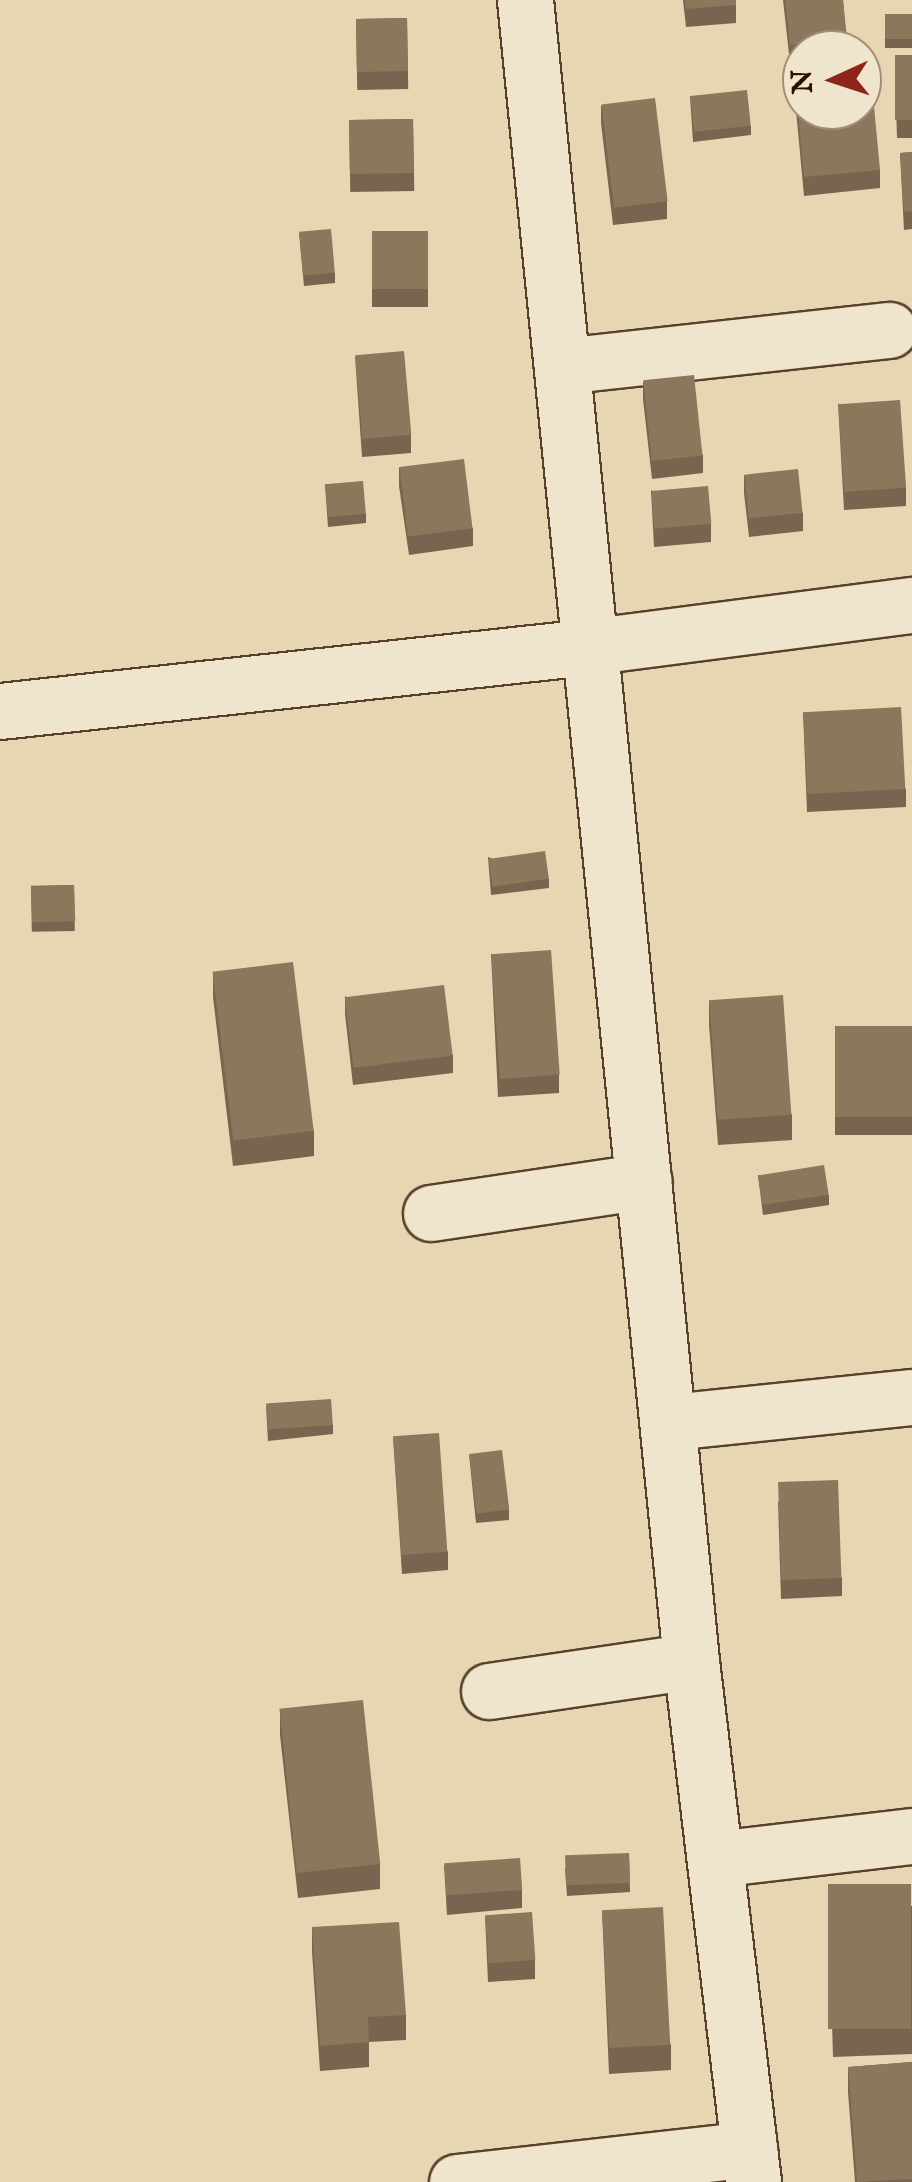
<!DOCTYPE html>
<html>
<head>
<meta charset="utf-8">
<style>
	body { margin:0 }
	#map { position:relative; width:912px; height:2182px; overflow:hidden; background:#e6d6b1; font-family:"IM FELL English",serif }
	div>[style] { position:absolute }
	.roads { filter:drop-shadow(2px 0 #5a402c) drop-shadow(-2px 0 #5a402c) drop-shadow(0 2px #5a402c) drop-shadow(0 -2px #5a402c) }
	.minor>* { height:55px; margin:-27.5px; padding:0 27.5px; transform-origin:27.5px; border-radius:27.5px; background:#efe4cc }
	.wall>* { inset:0; background:#78654f; transform-origin:0 0 }
	.building>* { inset:0; background:#8c765c; transform-origin:0 0 }
	span { translate:-50% -50%; white-space:nowrap; text-align:center; line-height:1.15; -webkit-text-stroke:9px #efe4cc; paint-order:stroke }
	.north { position:absolute; left:782px; top:30px; width:100px; height:100px; box-sizing:border-box; background:#efe4cc; border:2px solid #a18e7a; border-radius:50%; rotate:267deg; font-size:28px; font-weight:700; line-height:40px; text-align:center; color:#2b0e00 }
	.north::after { content:''; display:block; margin:auto; width:35px; height:45px; background:#8f2418; clip-path:polygon(50% 0,100% 100%,50% 72%,0 100%) }
</style>
</head>
<body>
<div id="map">
	<div class="roads">
		<div class="minor">
			<div style="left:525px;top:0;width:1669px;rotate:84.29deg"></div>
			<div style="left:691px;top:1661px;width:525px;rotate:83.21deg"></div>
			<div style="left:562px;top:366px;width:329px;rotate:-6.3deg"></div>
			<div style="left:0;top:711px;width:590px;rotate:-6.22deg"></div>
			<div style="left:587px;top:647px;width:328px;rotate:-7.4deg"></div>
			<div style="left:431px;top:1213px;width:215px;rotate:-8.5deg"></div>
			<div style="left:670px;top:1422px;width:243px;rotate:-5.9deg"></div>
			<div style="left:489px;top:1691px;width:204px;rotate:-8.4deg"></div>
			<div style="left:715px;top:1859px;width:198px;rotate:-6.7deg"></div>
			<div style="left:457px;top:2182px;width:294px;rotate:-6.4deg"></div>
		</div>
	</div>
	<div class="wall">
		<div style="clip-path:polygon(683px 0,736px 0,736px 23px,686px 27px)"></div>
		<div style="clip-path:polygon(783px 0,843px 0,847px 50px,802px 50px,802px 62px,790px 63px)"></div>
		<div style="left:912px;top:14px;width:34px;height:27px;rotate:90deg"></div>
		<div style="left:407px;top:18px;width:71px;height:51px;rotate:89deg"></div>
		<div style="clip-path:polygon(912px 55px,912px 138px,897px 138px,895px 74px)"></div>
		<div style="clip-path:polygon(796px 92px,880px 170px,880px 188px,804px 196px,796px 110px)"></div>
		<div style="clip-path:polygon(690px 96px,751px 126px,751px 135px,693px 142px)"></div>
		<div style="clip-path:polygon(601px 105px,667px 201px,667px 219px,613px 225px,601px 123px)"></div>
		<div style="left:413px;top:119px;width:72px;height:64px;rotate:89deg"></div>
		<div style="clip-path:polygon(912px 152px,912px 229px,904px 230px,900px 153px)"></div>
		<div style="left:428px;top:231px;width:76px;height:56px;rotate:90deg"></div>
		<div style="clip-path:polygon(299px 233px,335px 273px,335px 283px,304px 286px)"></div>
		<div style="clip-path:polygon(355px 356px,411px 435px,411px 453px,362px 457px)"></div>
		<div style="clip-path:polygon(643px 381px,703px 455px,703px 473px,652px 479px,643px 399px)"></div>
		<div style="clip-path:polygon(838px 403px,906px 488px,906px 506px,844px 510px)"></div>
		<div style="clip-path:polygon(399px 467px,473px 528px,473px 546px,409px 555px,399px 486px)"></div>
		<div style="clip-path:polygon(744px 475px,803px 513px,803px 531px,749px 537px,744px 493px)"></div>
		<div style="clip-path:polygon(325px 484px,366px 514px,366px 523px,328px 527px)"></div>
		<div style="clip-path:polygon(651px 490px,711px 524px,711px 542px,654px 547px)"></div>
		<div style="clip-path:polygon(803px 712px,906px 789px,906px 807px,807px 812px)"></div>
		<div style="clip-path:polygon(488px 857px,549px 879px,549px 888px,491px 895px)"></div>
		<div style="left:74px;top:885px;width:46px;height:43px;rotate:89deg"></div>
		<div style="clip-path:polygon(491px 953px,559px 1075px,559px 1093px,498px 1097px)"></div>
		<div style="clip-path:polygon(213px 972px,314px 1131px,314px 1156px,233px 1166px,213px 997px)"></div>
		<div style="clip-path:polygon(345px 996px,453px 1055px,453px 1073px,353px 1085px,345px 1014px)"></div>
		<div style="clip-path:polygon(709px 1000px,792px 1115px,792px 1140px,718px 1145px,709px 1025px)"></div>
		<div style="left:912px;top:1026px;width:109px;height:77px;rotate:90deg"></div>
		<div style="clip-path:polygon(758px 1175px,829px 1195px,829px 1205px,763px 1215px)"></div>
		<div style="clip-path:polygon(266px 1406px,333px 1425px,333px 1434px,268px 1441px)"></div>
		<div style="clip-path:polygon(393px 1436px,448px 1552px,448px 1570px,402px 1574px)"></div>
		<div style="clip-path:polygon(469px 1454px,509px 1510px,509px 1520px,476px 1523px)"></div>
		<div style="clip-path:polygon(778px 1501px,842px 1578px,842px 1596px,781px 1599px)"></div>
		<div style="clip-path:polygon(280px 1710px,380px 1864px,380px 1889px,298px 1898px,280px 1735px)"></div>
		<div style="clip-path:polygon(629px 1853px,630px 1892px,567px 1896px,565px 1868px)"></div>
		<div style="clip-path:polygon(444px 1865px,522px 1890px,522px 1908px,447px 1915px)"></div>
		<div style="clip-path:polygon(828px 1886px,912px 1906px,912px 2054px,833px 2057px)"></div>
		<div style="clip-path:polygon(602px 1910px,671px 2045px,671px 2070px,609px 2074px)"></div>
		<div style="clip-path:polygon(485px 1916px,535px 1960px,535px 1979px,488px 1982px)"></div>
		<div style="clip-path:polygon(312px 1927px,406px 2015px,406px 2040px,369px 2042px,369px 2067px,320px 2071px,312px 1952px)"></div>
		<div style="clip-path:polygon(912px 2062px,912px 2182px,855px 2182px,848px 2092px,848px 2067px)"></div>
	</div>
	<div class="building">
		<div style="clip-path:polygon(685px 0,736px 0,736px 5px,686px 9px)"></div>
		<div style="clip-path:polygon(785px 0,843px 0,847px 39px,790px 45px)"></div>
		<div style="left:912px;top:14px;width:25px;height:27px;rotate:90deg"></div>
		<div style="left:407px;top:18px;width:53px;height:51px;rotate:89deg"></div>
		<div style="left:912px;top:55px;width:65px;height:17px;rotate:90deg"></div>
		<div style="clip-path:polygon(872px 85px,880px 170px,804px 177px,796px 92px,802px 92px,802px 110px,862px 110px,862px 86px)"></div>
		<div style="left:747px;top:90px;width:36px;height:57px;rotate:84deg"></div>
		<div style="left:655px;top:98px;width:104px;height:54px;rotate:83deg"></div>
		<div style="left:413px;top:119px;width:54px;height:64px;rotate:89deg"></div>
		<div style="clip-path:polygon(912px 152px,912px 211px,904px 212px,900px 153px)"></div>
		<div style="left:331px;top:229px;width:44px;height:32px;rotate:85deg"></div>
		<div style="left:428px;top:231px;width:58px;height:56px;rotate:90deg"></div>
		<div style="left:404px;top:351px;width:84px;height:49px;rotate:85deg"></div>
		<div style="left:694px;top:375px;width:81px;height:51px;rotate:84deg"></div>
		<div style="left:900px;top:400px;width:88px;height:62px;rotate:86deg"></div>
		<div style="left:464px;top:459px;width:70px;height:65px;rotate:83deg"></div>
		<div style="left:798px;top:469px;width:44px;height:54px;rotate:84deg"></div>
		<div style="left:363px;top:481px;width:33px;height:38px;rotate:85deg"></div>
		<div style="left:708px;top:486px;width:38px;height:57px;rotate:85deg"></div>
		<div style="left:901px;top:707px;width:82px;height:98px;rotate:87deg"></div>
		<div style="left:545px;top:851px;width:28px;height:57px;rotate:82deg"></div>
		<div style="left:74px;top:885px;width:36px;height:43px;rotate:88deg"></div>
		<div style="left:551px;top:950px;width:125px;height:60px;rotate:86deg"></div>
		<div style="left:293px;top:962px;width:170px;height:81px;rotate:83deg"></div>
		<div style="left:444px;top:985px;width:71px;height:100px;rotate:83deg"></div>
		<div style="left:783px;top:995px;width:120px;height:74px;rotate:86deg"></div>
		<div style="left:912px;top:1026px;width:91px;height:77px;rotate:90deg"></div>
		<div style="left:824px;top:1165px;width:30px;height:67px;rotate:81deg"></div>
		<div style="left:331px;top:1399px;width:26px;height:65px;rotate:86deg"></div>
		<div style="left:439px;top:1433px;width:119px;height:46px;rotate:86deg"></div>
		<div style="left:502px;top:1450px;width:60px;height:33px;rotate:83deg"></div>
		<div style="left:838px;top:1480px;width:98px;height:60px;rotate:88deg"></div>
		<div style="left:363px;top:1700px;width:165px;height:84px;rotate:84deg"></div>
		<div style="left:629px;top:1853px;width:30px;height:64px;rotate:88deg"></div>
		<div style="left:520px;top:1858px;width:32px;height:76px;rotate:86deg"></div>
		<div style="left:911px;top:1884px;width:145px;height:83px;rotate:90deg"></div>
		<div style="left:663px;top:1907px;width:138px;height:61px;rotate:87deg"></div>
		<div style="left:532px;top:1912px;width:48px;height:47px;rotate:86deg"></div>
		<div style="clip-path:polygon(399px 1922px,406px 2015px,368px 2017px,369px 2042px,320px 2046px,312px 1927px)"></div>
		<div style="clip-path:polygon(912px 2062px,912px 2179px,857px 2182px,848px 2067px)"></div>
	</div>
	<div class="north">N</div>
</div>
</body>
</html>
